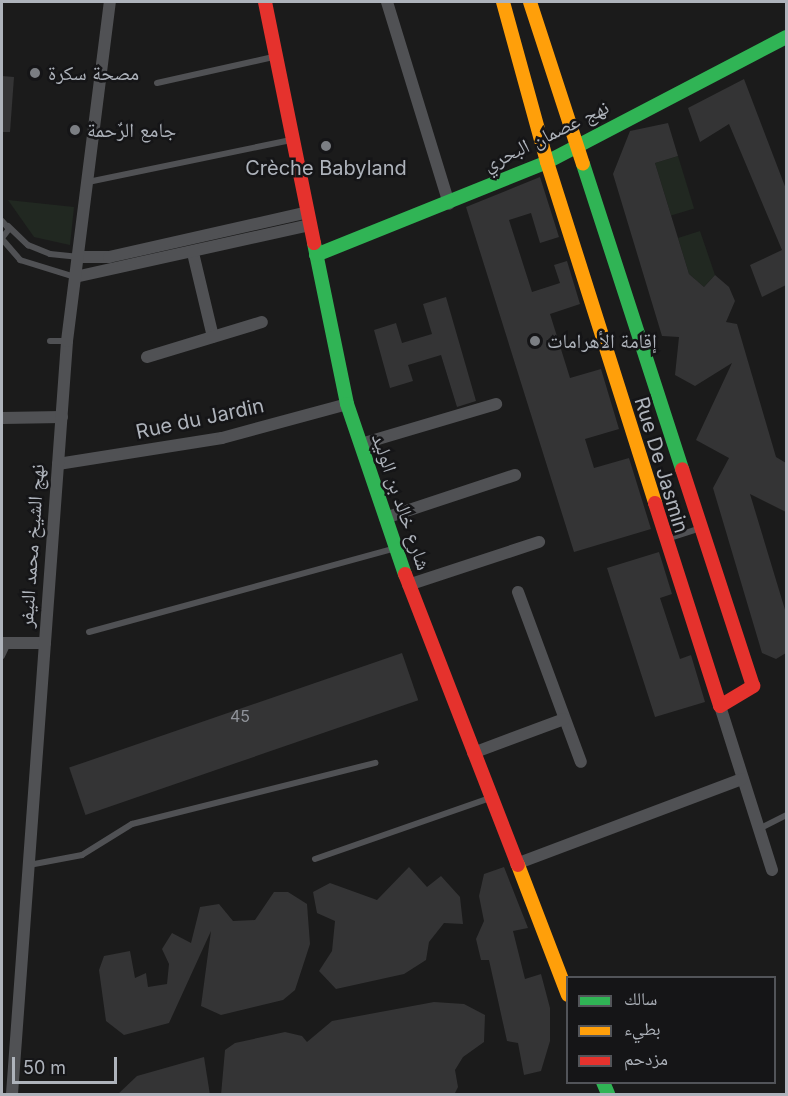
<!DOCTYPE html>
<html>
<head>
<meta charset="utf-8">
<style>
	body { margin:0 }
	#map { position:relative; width:788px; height:1096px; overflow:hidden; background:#1b1b1b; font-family:Inter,"Noto Naskh Arabic",sans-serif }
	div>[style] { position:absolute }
	.green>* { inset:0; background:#212821; transform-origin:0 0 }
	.building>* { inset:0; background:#343435; transform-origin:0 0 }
	.lane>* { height:6px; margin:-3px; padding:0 3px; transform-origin:3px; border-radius:3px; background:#505154 }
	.street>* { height:12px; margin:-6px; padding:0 6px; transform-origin:6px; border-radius:6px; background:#505154 }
	.fast>* { height:14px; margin:-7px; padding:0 7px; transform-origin:7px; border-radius:7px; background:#30b455 }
	.slow>* { height:14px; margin:-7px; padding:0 7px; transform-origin:7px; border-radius:7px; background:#ff9f0a }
	.jam>* { height:14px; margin:-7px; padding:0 7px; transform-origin:7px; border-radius:7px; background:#e5322d }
	.dots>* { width:16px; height:16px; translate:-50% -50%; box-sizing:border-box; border:3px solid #151517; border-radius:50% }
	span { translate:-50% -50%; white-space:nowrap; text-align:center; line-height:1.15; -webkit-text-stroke:5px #151517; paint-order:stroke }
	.number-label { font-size:16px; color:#90939a }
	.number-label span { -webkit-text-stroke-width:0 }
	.poi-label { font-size:20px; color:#aeb3bb }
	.left { translate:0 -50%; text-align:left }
	.street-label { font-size:20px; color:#aeb3bb }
	.frame { position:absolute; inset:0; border:3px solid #aeb3bb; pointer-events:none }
	.legend { position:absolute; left:566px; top:976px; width:210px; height:108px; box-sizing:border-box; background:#151517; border:2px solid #525459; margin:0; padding:8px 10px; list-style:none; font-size:18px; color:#aeb3bb }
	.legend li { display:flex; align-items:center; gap:12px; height:30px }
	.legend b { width:30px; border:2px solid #525459 }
	.scale { position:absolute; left:12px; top:1057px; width:105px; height:27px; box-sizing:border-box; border:3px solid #aeb3bb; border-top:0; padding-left:8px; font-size:18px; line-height:21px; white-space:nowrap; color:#aeb3bb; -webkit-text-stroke:4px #151517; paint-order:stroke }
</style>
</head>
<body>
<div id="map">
	<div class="green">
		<div style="left:678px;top:156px;width:55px;height:24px;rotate:73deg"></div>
		<div style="clip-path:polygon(8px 200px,74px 207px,70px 245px,34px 237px)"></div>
		<div style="clip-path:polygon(700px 231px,715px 275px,704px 287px,689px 274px,678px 238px)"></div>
	</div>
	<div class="building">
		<div style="clip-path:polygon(2px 76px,14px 77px,10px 132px,2px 132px)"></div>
		<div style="clip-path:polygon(744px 79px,786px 189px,786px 285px,762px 297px,750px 265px,782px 250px,729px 124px,700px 142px,688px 108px)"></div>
		<div style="clip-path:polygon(668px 123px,678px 156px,655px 163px,689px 274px,704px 287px,715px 275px,729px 287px,735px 301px,726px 322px,737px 324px,776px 457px,786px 463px,786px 512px,750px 494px,786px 613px,786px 653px,776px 659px,762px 653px,713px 488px,729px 458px,696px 440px,732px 363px,695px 386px,675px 375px,679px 337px,662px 336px,613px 174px,630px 131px)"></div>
		<div style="clip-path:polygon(540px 177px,559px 237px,540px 243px,531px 213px,509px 220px,532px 292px,560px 283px,554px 265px,567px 261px,580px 304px,550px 314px,570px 378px,601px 369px,619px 429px,585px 439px,594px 468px,629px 458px,651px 529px,574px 552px,466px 207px)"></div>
		<div style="clip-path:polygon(446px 297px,476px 401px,457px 407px,441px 355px,408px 365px,413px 381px,390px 388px,374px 330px,396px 323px,402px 343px,432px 334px,423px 304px)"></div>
		<div style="clip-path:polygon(659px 552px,672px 594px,660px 598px,680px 659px,691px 655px,705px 702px,655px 717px,607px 568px)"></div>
		<div style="left:402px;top:653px;width:50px;height:352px;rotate:71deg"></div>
		<div style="clip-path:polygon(409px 867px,427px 887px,441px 876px,460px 897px,463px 924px,444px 923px,429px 942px,426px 960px,404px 974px,336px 989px,319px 971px,332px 951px,335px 921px,317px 913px,313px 892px,330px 883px,377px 900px)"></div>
		<div style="clip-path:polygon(504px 867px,528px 928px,513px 931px,525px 979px,541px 974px,550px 1008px,550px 1041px,541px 1071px,524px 1075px,518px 1043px,507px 1041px,489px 960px,481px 960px,476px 939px,484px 921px,479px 896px,484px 874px)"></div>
		<div style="clip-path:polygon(274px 892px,288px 892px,307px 904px,310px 944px,295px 990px,283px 1000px,221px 1015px,201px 1006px,211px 931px,169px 1023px,124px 1035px,106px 1021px,99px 970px,104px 956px,130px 951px,135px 978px,146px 973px,148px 987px,167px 984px,169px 964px,162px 949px,172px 933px,191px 943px,200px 907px,219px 904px,233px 921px,255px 920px)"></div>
		<div style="clip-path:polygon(434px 1002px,464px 1004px,485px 1015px,484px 1042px,463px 1057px,455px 1070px,458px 1087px,454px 1095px,221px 1095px,225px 1050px,235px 1043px,285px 1032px,302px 1036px,307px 1042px,332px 1021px)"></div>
		<div style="clip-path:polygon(204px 1057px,210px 1095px,117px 1095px,137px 1076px)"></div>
	</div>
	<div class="lane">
		<div style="left:157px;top:83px;width:119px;rotate:-12.6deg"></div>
		<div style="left:88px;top:182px;width:206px;rotate:-11.7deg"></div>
		<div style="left:2px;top:221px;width:11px;rotate:49deg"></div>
		<div style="left:9px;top:229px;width:11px;rotate:128deg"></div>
		<div style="left:8px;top:226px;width:28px;rotate:44deg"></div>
		<div style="left:28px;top:245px;width:24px;rotate:22deg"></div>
		<div style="left:50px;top:254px;width:27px;rotate:6deg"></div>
		<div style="left:2px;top:239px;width:28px;rotate:49deg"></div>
		<div style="left:20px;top:260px;width:58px;rotate:17.2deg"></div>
		<div style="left:50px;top:341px;width:17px"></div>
		<div style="left:670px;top:538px;width:32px;rotate:-18deg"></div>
		<div style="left:89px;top:632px;width:315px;rotate:-15.3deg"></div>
		<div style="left:2px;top:656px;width:14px;rotate:-65deg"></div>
		<div style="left:759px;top:829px;width:30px;rotate:-27deg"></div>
		<div style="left:315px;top:859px;width:185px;rotate:-19.2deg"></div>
		<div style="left:29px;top:865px;width:54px;rotate:-10.7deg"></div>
		<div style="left:82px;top:855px;width:59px;rotate:-31.8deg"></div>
		<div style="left:132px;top:824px;width:251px;rotate:-14.1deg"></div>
	</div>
	<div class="street">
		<div style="left:387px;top:2px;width:211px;rotate:72.9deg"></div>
		<div style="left:193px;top:253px;width:86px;rotate:76.6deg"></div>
		<div style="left:77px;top:257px;width:32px"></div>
		<div style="left:109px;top:257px;width:204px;rotate:-12.7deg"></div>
		<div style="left:75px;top:277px;width:241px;rotate:-12.5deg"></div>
		<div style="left:147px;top:357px;width:120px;rotate:-16.9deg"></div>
		<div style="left:2px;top:418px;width:60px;rotate:-1deg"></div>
		<div style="left:361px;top:444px;width:141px;rotate:-16.5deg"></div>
		<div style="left:58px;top:464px;width:166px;rotate:-9deg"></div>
		<div style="left:222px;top:438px;width:130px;rotate:-15.2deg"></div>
		<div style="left:385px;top:518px;width:137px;rotate:-18.3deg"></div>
		<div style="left:408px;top:585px;width:138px;rotate:-18.2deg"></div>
		<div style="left:518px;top:592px;width:181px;rotate:69.7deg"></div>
		<div style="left:2px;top:643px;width:43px"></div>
		<div style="left:720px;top:706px;width:172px;rotate:72.4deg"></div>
		<div style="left:473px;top:753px;width:97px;rotate:-20.5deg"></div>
		<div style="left:516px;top:864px;width:241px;rotate:-20.6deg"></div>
		<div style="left:12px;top:1094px;width:755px;rotate:-85.82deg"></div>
		<div style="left:67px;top:341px;width:342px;rotate:-82.8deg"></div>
	</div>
	<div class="fast">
		<div style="left:583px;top:164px;width:321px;rotate:72deg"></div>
		<div style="left:314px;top:243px;width:164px;rotate:78.4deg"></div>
		<div style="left:347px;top:404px;width:180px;rotate:71.2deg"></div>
		<div style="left:316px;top:255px;width:249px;rotate:-21.9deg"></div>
		<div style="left:547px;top:162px;width:270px;rotate:-27.6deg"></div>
		<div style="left:603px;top:1082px;width:13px;rotate:67deg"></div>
	</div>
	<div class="slow">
		<div style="left:503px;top:2px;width:166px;rotate:74.6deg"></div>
		<div style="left:547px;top:162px;width:358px;rotate:72.4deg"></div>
		<div style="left:530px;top:2px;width:170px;rotate:71.9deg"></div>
		<div style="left:518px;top:865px;width:139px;rotate:69deg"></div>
	</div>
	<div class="jam">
		<div style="left:265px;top:2px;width:246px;rotate:78.5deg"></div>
		<div style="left:655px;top:503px;width:213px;rotate:72.2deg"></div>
		<div style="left:720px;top:706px;width:39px;rotate:-31deg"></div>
		<div style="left:753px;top:686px;width:228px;rotate:-108.1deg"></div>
		<div style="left:405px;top:574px;width:312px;rotate:68.8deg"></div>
	</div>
	<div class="dots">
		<div style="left:35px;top:73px;background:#7b7e83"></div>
		<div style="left:75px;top:130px;background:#7b7e83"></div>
		<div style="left:326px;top:146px;background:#7b7e83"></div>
		<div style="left:535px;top:341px;background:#7b7e83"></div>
	</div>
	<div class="number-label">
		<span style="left:240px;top:716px">45</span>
	</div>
	<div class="poi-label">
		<span class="left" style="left:48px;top:73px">مصحة سكرة</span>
		<span class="left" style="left:87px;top:130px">جامع الرٌحمة</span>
		<span style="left:326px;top:168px">Crèche Babyland</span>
		<span class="left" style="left:547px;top:341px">إقامة الأهرامات</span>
	</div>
	<div class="street-label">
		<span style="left:546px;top:136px;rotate:-26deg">نهج عصمان البحري</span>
		<span style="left:200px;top:419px;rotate:-12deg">Rue du Jardin</span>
		<span style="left:661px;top:465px;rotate:73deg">Rue De Jasmin</span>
		<span style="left:401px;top:502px;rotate:71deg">شارع خالد بن الوليد</span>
		<span style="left:32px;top:546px;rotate:-86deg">نهج الشيخ محمد النيفر</span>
	</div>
	<div class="frame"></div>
	<ul class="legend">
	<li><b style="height:8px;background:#30b455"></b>سالك</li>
	<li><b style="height:8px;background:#ff9f0a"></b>بطيء</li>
	<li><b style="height:8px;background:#e5322d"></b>مزدحم</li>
	</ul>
	<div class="scale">50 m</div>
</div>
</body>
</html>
